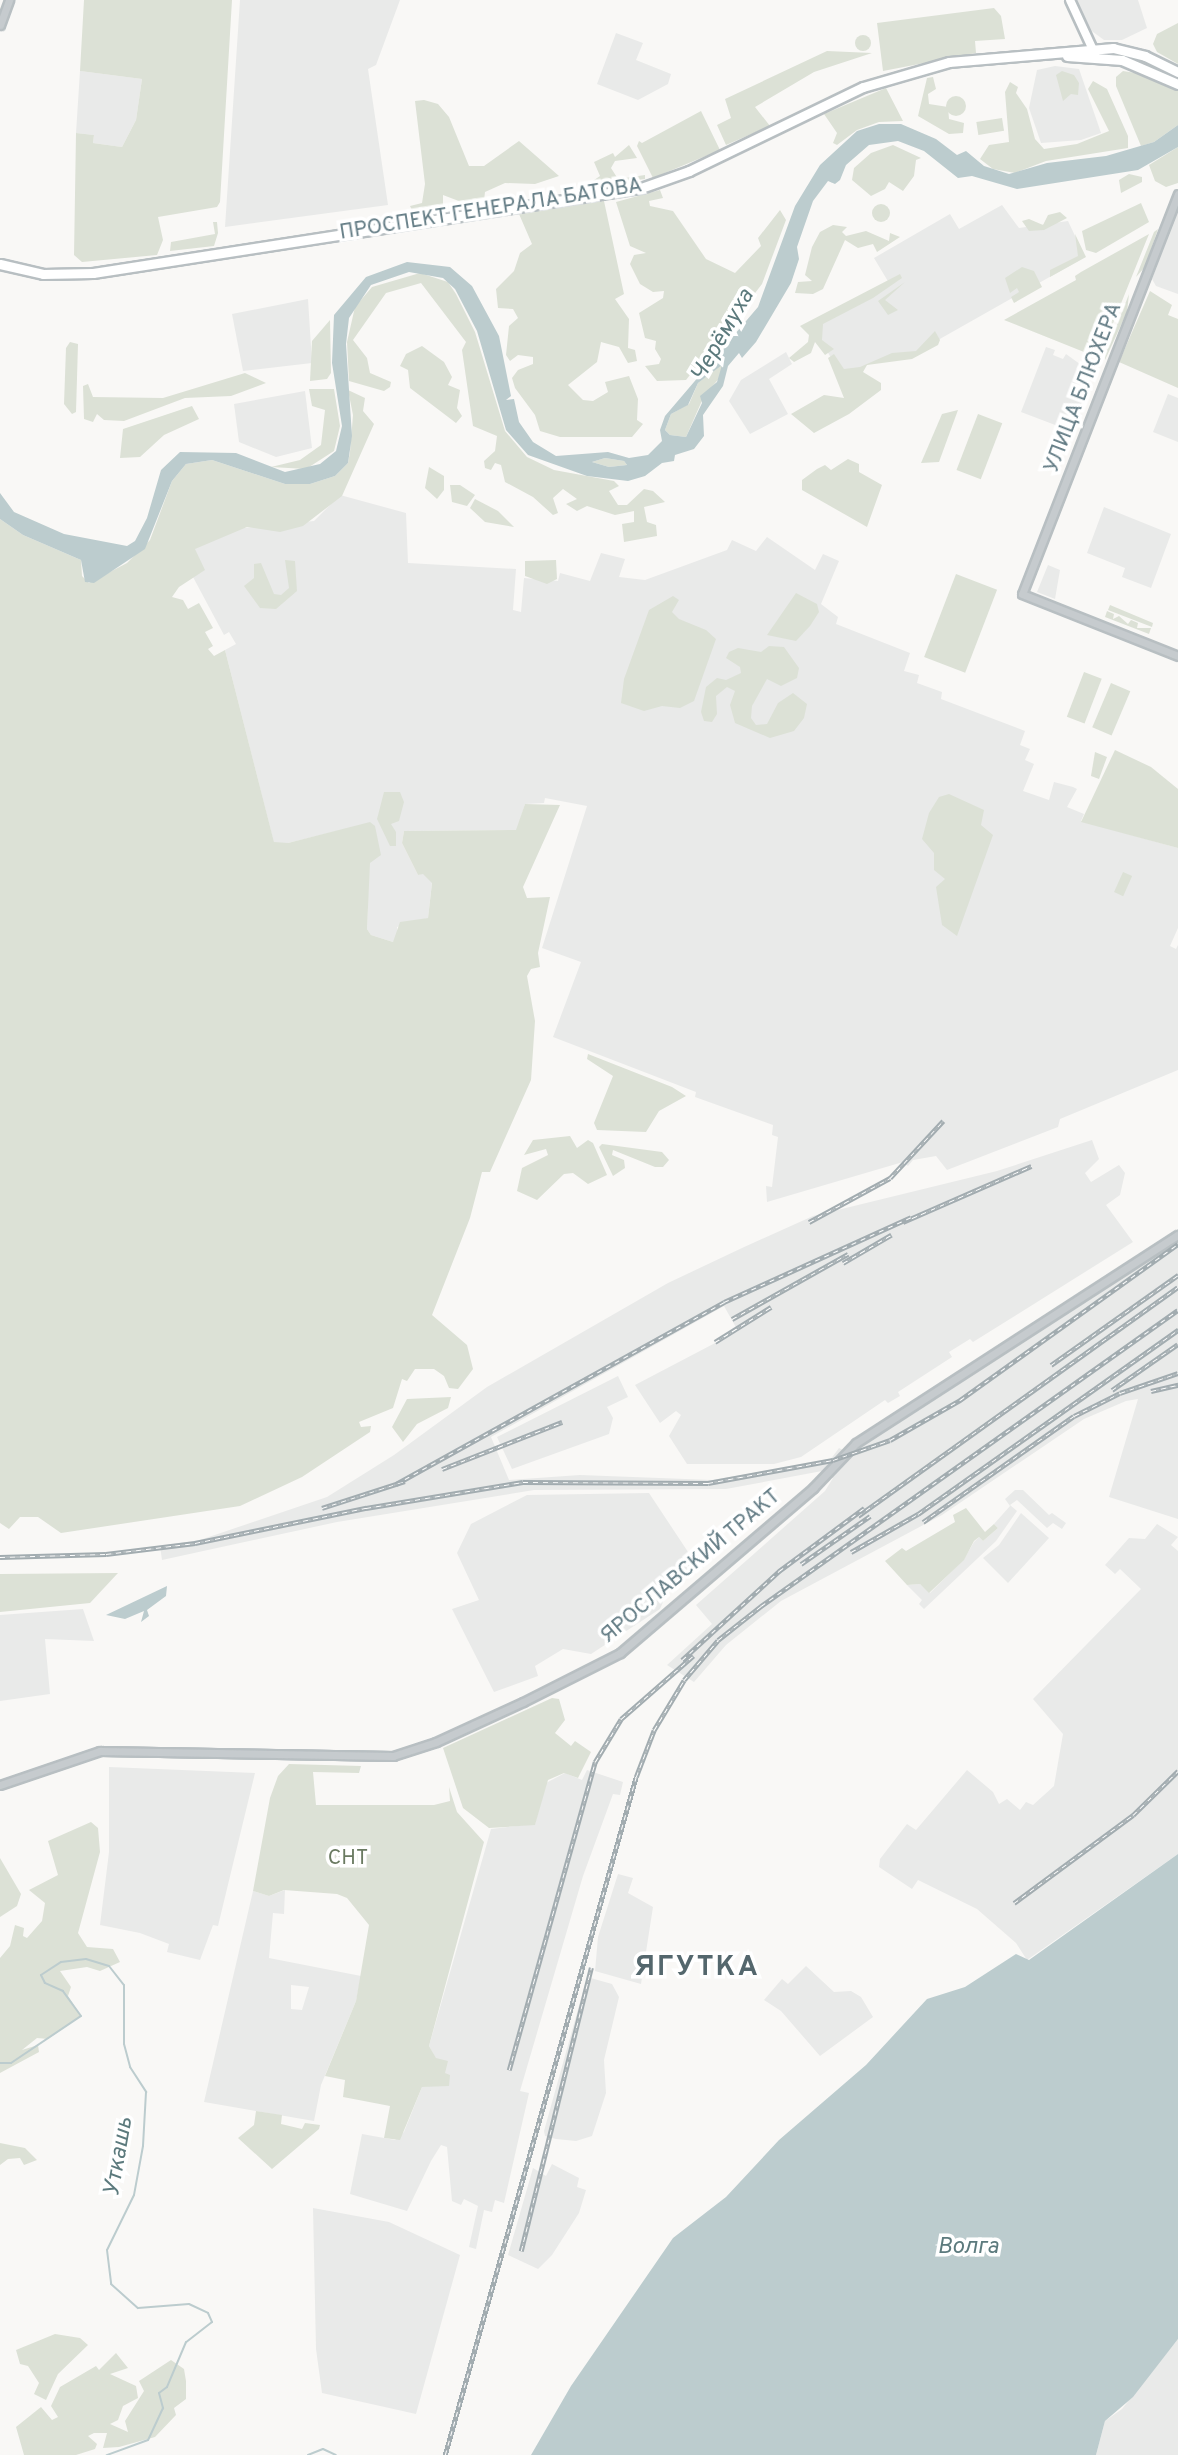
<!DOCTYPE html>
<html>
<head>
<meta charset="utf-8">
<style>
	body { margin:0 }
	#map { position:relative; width:1178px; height:2455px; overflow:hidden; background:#f9f8f6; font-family:Overpass,sans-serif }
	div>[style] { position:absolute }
	.built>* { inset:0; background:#e9eae9 }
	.green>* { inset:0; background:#dce1d6; transform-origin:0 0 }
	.round { border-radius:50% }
	.water>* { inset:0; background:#bcccce }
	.stream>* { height:2px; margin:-1px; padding:0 1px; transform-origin:1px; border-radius:1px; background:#bcccce }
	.roads { filter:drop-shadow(2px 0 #b8bfc2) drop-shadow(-2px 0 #b8bfc2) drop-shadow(0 2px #b8bfc2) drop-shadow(0 -2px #b8bfc2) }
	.tertiary>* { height:7px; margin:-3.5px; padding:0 3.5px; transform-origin:3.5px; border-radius:3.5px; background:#c6cbce }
	.secondary>* { height:8px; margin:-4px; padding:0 4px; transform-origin:4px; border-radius:4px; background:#fff }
	.primary>* { height:9px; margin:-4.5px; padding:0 4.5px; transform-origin:4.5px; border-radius:4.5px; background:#fff }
	.rail>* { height:4.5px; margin-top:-2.25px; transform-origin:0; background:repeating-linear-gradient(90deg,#fff 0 5px,#a2acb0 0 10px); box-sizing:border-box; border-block:2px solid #a2acb0 }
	span { translate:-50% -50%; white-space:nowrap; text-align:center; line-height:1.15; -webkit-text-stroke:7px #fff; paint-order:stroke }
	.street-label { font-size:21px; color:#617a83 }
	.park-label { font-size:21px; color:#6a7a61 }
	.water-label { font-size:23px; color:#5c7a7d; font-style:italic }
	.district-label { font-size:28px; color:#54676d; font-weight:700; letter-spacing:2px }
</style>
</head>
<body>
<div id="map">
	<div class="built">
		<div style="clip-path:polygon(240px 0,400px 0,376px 65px,368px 69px,388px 205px,225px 227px)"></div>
		<div style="clip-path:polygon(1076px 0,1138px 0,1147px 28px,1122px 40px,1104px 40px,1089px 29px)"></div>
		<div style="clip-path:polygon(616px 33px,643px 43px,636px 60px,671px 74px,668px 84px,638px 100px,597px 84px)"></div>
		<div style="clip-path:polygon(1055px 66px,1079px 69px,1101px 133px,1081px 140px,1041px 143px,1029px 108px,1037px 70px)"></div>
		<div style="clip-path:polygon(80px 71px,142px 79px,136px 120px,122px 147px,93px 143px,94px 135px,76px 133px)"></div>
		<div style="clip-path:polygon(1002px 205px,1019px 228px,1068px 221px,1085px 257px,908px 357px,882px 358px,842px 377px,812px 325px,889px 283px,874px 258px,950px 214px,959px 229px)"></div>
		<div style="clip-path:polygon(1178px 209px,1178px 294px,1156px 286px,1152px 279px)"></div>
		<div style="clip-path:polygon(308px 299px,312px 363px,243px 371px,232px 314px)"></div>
		<div style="clip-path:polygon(1046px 347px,1055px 350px,1053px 355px,1063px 359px,1066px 354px,1084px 367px,1086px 362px,1096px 366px,1071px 431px,1021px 412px)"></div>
		<div style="clip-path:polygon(786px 352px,792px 364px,769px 379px,788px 414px,750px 434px,729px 401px,741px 380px)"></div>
		<div style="clip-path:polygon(305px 391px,312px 448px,276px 457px,239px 442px,234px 404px)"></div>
		<div style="clip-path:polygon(1168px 394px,1178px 398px,1178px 442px,1153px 432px)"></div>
		<div style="clip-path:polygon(340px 495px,406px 513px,408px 563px,516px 569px,513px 610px,521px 612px,524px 578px,558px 581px,560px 573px,590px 581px,601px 553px,625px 559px,619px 577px,645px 580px,727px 550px,732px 540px,756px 551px,767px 537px,815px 570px,823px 554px,839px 561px,821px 604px,838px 617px,836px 624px,910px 653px,904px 671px,919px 675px,917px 683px,942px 692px,941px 699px,1025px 731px,1020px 745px,1030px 749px,1025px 760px,1034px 764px,1023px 791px,1049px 800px,1054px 782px,1073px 787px,1077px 789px,1067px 807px,1084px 814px,1081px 821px,1178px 848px,1178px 928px,1170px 946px,1176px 949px,1178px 945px,1178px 1070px,1060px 1119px,1058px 1127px,947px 1170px,936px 1156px,913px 1160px,908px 1166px,903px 1162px,767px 1202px,766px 1186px,772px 1187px,778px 1137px,772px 1135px,773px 1125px,695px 1097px,696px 1092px,553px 1037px,581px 962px,542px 948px,587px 806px,545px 798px,544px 803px,525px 804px,517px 830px,404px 831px,402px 843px,418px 875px,423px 873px,432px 882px,428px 918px,397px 927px,398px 937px,393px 942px,371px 935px,367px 929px,370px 823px,288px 843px,274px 843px,225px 650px,236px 644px,229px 632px,224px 635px,193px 577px,204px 570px,194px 549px,234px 529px,314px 521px)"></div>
		<div style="clip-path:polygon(1104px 507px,1171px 534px,1151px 588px,1122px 577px,1125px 568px,1087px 553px)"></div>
		<div style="clip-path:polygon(1048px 565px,1060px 570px,1055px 599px,1037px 592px)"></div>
		<div style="clip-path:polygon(1092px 1140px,1099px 1159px,1085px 1173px,1091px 1182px,1119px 1165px,1125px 1173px,1120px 1195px,1106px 1205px,1133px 1242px,973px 1342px,970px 1339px,949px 1352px,952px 1357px,898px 1392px,900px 1396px,888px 1403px,885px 1400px,801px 1457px,774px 1464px,687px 1464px,669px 1436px,681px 1415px,676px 1411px,660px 1423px,635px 1385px,738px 1331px,724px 1306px,491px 1437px,509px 1480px,580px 1475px,712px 1480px,830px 1460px,839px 1448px,849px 1453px,1178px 1238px,1178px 1519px,1109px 1497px,1138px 1399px,1126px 1401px,1084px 1419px,942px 1515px,781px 1601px,726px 1645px,694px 1682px,667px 1665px,712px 1624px,696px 1605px,825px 1491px,833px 1478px,822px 1471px,726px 1489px,534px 1490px,337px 1522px,162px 1560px,160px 1546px,200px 1540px,327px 1497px,394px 1455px,487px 1387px,668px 1283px,742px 1248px,813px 1216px,997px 1171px)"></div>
		<div style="clip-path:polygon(618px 1376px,628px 1397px,607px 1407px,613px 1418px,609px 1434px,512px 1469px,497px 1437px)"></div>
		<div style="clip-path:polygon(1015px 1490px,1023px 1490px,1049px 1515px,1052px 1513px,1066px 1523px,1062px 1529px,1053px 1523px,1047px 1528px,1017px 1500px,1010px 1505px,1017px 1511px,996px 1541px,924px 1609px,919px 1604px,922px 1600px,907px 1585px,920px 1584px,930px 1593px,964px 1559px,974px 1542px,979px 1537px,983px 1541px,998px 1528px,994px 1524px,1010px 1506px,1005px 1499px)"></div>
		<div style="clip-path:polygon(649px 1493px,698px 1567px,669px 1588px,660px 1609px,591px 1654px,563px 1649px,535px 1666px,538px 1676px,494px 1692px,452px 1609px,479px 1600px,457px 1553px,471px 1524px,527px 1495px)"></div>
		<div style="clip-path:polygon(1021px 1513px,1049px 1538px,1008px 1583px,983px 1558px,999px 1545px)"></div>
		<div style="clip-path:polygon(1157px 1524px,1178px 1537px,1171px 1545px,1178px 1551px,1178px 1854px,1027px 1960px,1016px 1943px,977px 1909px,918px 1880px,912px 1889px,879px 1867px,880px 1859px,907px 1824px,916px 1830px,967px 1770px,993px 1792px,999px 1804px,1007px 1799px,1020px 1810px,1026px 1802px,1033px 1805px,1054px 1786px,1063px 1734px,1033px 1699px,1141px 1589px,1120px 1569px,1115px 1574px,1105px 1565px,1129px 1538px,1145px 1539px)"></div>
		<div style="clip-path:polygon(83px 1609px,94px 1641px,45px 1639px,50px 1694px,0 1701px,0 1615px)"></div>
		<div style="clip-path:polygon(109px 1767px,255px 1773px,218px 1926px,213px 1925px,200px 1960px,167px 1952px,169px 1944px,140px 1933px,100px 1925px,109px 1852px)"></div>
		<div style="clip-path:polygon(587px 1770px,623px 1782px,620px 1795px,613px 1794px,583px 1876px,520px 2091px,529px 2093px,504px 2203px,495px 2200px,492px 2212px,484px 2210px,476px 2249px,469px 2247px,478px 2206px,464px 2199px,461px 2205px,452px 2201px,447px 2147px,441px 2145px,431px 2161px,407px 2211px,350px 2194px,362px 2134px,395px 2140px,404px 2132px,422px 2087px,449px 2083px,429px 2046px,491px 1829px,535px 1824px,546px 1783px,565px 1773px,582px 1780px)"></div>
		<div style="clip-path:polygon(618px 1874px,633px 1878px,628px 1893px,653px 1907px,641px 1984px,595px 1971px,598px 1937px)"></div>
		<div style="clip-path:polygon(evenodd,285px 1890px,284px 1914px,273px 1913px,269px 1958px,361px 1976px,356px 2001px,321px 2085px,314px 2121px,204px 2102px,253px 1891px,269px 1896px,285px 1890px,291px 1985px,309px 1987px,302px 2010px,291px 2009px,291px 1985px)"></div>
		<div style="clip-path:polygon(806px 1966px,834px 1992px,851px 1991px,861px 1997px,873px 2017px,820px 2056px,781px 2011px,764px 2000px,782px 1979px,788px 1984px)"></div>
		<div style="clip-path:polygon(587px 1977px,612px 1984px,619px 1997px,604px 2060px,606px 2093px,592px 2136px,576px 2141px,556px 2139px,545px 2136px,544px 2131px)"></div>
		<div style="clip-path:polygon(552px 2164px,579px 2178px,577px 2187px,586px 2190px,579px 2213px,552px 2255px,538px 2269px,508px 2255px,533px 2168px,546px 2176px)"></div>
		<div style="clip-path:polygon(313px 2208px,389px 2222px,460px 2255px,416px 2414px,322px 2393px,316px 2349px)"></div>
		<div style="clip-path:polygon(1178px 2339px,1178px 2455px,1096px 2455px,1105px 2421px,1122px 2409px)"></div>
	</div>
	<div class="green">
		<div style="clip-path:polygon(84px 0,232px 0,220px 202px,217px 207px,158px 217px,163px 240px,157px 255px,82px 262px,74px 255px,76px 133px,94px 135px,93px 143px,122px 147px,136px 120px,142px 79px,80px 71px)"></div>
		<div style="clip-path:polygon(994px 8px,1001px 16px,1005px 39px,975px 41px,976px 53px,883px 71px,877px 23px)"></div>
		<div style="clip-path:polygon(1178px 23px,1178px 64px,1157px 52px,1153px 44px,1157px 34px)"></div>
		<div class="round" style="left:855px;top:35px;width:16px;height:16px"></div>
		<div style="clip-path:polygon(827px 51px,872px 53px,814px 72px,755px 107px,770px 126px,726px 145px,717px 125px,731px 118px,725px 99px)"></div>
		<div style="clip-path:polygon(1062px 71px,1074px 75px,1079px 83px,1078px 95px,1071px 94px,1063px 101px,1056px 75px)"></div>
		<div style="clip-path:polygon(1123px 71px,1148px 75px,1178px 91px,1178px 125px,1154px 142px,1141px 146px,1116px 86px,1116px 77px)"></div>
		<div style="clip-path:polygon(933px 77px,936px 89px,928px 94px,929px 104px,948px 107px,949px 119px,964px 123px,963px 133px,949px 134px,918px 116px,927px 78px)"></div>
		<div style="clip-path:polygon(1093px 81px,1107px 89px,1128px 136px,1128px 148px,1046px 161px,1015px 173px,993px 169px,980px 159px,989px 145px,1009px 142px,1005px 92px,1010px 82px,1018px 87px,1016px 93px,1027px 109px,1035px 139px,1044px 149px,1077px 144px,1109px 131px,1088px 89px)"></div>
		<div style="clip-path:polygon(886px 88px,903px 121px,879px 122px,857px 130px,837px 145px,833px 143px,837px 133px,824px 114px)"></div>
		<div class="round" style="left:946px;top:96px;width:20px;height:20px"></div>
		<div style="clip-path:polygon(424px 100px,438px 104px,449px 117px,469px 166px,484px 166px,519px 141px,559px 176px,535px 184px,505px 183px,485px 192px,484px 201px,464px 203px,443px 195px,443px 205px,432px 212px,413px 212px,410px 206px,422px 203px,425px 184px,415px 101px)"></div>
		<div style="clip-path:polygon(701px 111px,720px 150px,653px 178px,637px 146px,639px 141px,642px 143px)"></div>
		<div style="left:1002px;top:118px;width:13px;height:26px;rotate:81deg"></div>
		<div style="clip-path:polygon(629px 145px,637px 158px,615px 161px,611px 168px,618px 179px,645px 175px,645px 179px,584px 187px,600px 176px,594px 162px,613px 153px,615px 157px)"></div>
		<div style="clip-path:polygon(893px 145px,921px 158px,916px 160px,914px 176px,903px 191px,889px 182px,885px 189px,871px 196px,852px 180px,854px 168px,871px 153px)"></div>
		<div style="clip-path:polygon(1178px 147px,1178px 183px,1166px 187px,1155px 181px,1149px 165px)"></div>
		<div style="clip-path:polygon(1129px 174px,1142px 177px,1142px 182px,1121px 193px,1119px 180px)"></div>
		<div style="clip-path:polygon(660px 190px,663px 198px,649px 201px,650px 206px,673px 211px,706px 259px,735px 273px,761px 246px,758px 238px,780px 210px,786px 220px,762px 284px,742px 310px,737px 326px,719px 338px,686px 380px,657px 381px,645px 366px,659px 364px,661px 359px,655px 349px,656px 341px,645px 338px,639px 313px,663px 298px,664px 291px,653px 292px,640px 284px,630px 264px,634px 255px,646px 253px,630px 246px,616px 202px)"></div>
		<div style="clip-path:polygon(604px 201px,624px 294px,615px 299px,629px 319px,628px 348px,635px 350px,637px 361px,628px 363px,619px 347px,601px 342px,597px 362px,568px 385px,583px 400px,593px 401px,608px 392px,605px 382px,629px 376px,638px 399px,637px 420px,643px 424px,632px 437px,560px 437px,540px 431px,535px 415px,515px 388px,512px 378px,518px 370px,533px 364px,533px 357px,518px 355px,510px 361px,506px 355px,509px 326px,518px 318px,513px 309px,498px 308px,496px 289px,514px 271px,520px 253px,532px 244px,519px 214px)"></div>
		<div style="clip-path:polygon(1141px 203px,1149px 222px,1096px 253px,1086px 250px,1082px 231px)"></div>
		<div class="round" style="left:872px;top:204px;width:18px;height:18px"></div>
		<div style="clip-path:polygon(1060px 212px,1067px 218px,1044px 230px,1029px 231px,1022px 221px,1029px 219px,1043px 225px,1048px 215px)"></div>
		<div style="clip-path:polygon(213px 222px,217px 222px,218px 233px,214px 246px,170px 251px,171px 242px,215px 234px)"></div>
		<div style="clip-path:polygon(833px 225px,847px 227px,842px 232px,846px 236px,866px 231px,889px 241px,890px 233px,900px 237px,877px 252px,873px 244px,858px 248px,845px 240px,823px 289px,813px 294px,795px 293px,798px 282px,812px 281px,805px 275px,812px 247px,820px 232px)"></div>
		<div style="clip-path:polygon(1158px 229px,1145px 267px,1136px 277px,1154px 232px)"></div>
		<div style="clip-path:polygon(1075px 234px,1086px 257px,1050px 277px,1050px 270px,1078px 256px)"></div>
		<div style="clip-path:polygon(1149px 234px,1099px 358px,1004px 320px,1076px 280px,1075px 276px,1081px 272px)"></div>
		<div style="clip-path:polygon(1022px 267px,1034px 271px,1042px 287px,1014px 303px,1011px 297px,1019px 292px,1017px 288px,1010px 293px,1005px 278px)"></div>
		<div style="clip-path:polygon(420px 273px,448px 282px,456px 294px,475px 332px,505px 431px,527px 457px,554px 470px,614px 481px,619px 486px,609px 491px,618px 505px,627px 505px,644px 489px,653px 491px,665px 502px,644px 507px,647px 522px,656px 525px,657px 536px,624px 542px,622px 524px,634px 522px,634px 511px,615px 515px,587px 506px,577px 511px,566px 504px,577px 499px,563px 489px,553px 498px,558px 513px,553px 515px,533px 497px,505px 482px,501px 465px,495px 463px,491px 470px,485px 468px,484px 461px,495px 451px,497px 436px,473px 426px,462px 350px,466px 342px,421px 283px,386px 293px,353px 340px,367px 358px,370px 373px,391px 382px,390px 387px,384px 391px,349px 381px,347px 342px,355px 307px,372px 287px)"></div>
		<div style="clip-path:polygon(900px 274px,902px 278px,873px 298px,823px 324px,822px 340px,834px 349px,825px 355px,815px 342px,811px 353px,794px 362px,789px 358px,808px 342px,809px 335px,800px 326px)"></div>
		<div style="clip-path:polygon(905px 282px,885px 300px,898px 310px,888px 315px,878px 301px)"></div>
		<div style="clip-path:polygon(1150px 291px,1172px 305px,1168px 315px,1178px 319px,1178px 388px,1119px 362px)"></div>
		<div style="clip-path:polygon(1129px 294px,1127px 312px,1105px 360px,1105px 356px)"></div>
		<div style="clip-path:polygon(330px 320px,331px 373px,327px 379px,310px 381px,312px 341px)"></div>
		<div style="clip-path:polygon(935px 331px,940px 340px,938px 345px,912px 359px,867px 365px,863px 372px,881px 383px,881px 390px,849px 414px,814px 433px,791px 414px,824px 395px,844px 398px,828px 358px,834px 354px,844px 369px,860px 367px,892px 353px,916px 351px)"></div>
		<div style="clip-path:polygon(70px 342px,78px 344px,76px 412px,72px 414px,64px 404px,66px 348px)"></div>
		<div style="clip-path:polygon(422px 346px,444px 362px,452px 377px,448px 385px,460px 390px,457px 408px,462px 416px,456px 423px,410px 388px,408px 370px,400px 366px,406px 354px)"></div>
		<div style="clip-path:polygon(722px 364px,722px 375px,704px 396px,686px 437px,670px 435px,665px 430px,671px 414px,689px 404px,698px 383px)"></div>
		<div style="clip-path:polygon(245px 373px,266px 383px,231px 396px,185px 398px,124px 421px,104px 420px,97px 414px,93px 422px,84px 419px,83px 386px,88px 384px,93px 397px,163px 398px)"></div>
		<div style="clip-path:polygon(309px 389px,334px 389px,340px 426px,334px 451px,306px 469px,271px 467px,300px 460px,321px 445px,325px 410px,312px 406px)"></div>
		<div style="clip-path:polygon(348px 390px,365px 398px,363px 411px,374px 424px,342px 496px,303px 526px,280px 532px,247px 527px,195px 549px,205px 570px,179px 587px,172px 597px,183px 600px,188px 609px,199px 603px,213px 628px,205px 632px,213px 646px,208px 649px,214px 656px,225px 650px,274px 842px,288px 843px,370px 822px,375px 826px,381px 855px,370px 863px,367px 929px,371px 935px,393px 942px,400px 922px,428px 918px,432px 883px,423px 874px,418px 875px,402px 843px,404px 831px,516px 830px,525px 804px,560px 805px,523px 887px,527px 898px,550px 897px,538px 953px,540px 967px,531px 969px,527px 976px,535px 1021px,531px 1080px,490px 1172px,482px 1172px,470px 1218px,432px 1315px,467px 1345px,473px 1369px,458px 1389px,449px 1388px,444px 1376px,434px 1369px,415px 1369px,407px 1381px,402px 1379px,393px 1408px,359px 1422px,361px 1427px,371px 1426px,370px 1432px,302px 1477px,240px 1506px,61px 1533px,38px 1517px,20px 1517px,9px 1529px,0 1523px,0 519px,23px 535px,81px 560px,82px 576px,89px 583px,127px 563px,150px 540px,172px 481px,186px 464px,212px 460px,285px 484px,310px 484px,335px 476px,348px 463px,350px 452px,353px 415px)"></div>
		<div style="clip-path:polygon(192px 406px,199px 419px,164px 435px,140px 457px,120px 458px,123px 429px)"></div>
		<div style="clip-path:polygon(958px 410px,939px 462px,921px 463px,942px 414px)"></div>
		<div style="left:978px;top:414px;width:26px;height:60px;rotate:21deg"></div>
		<div style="clip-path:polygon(605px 458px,624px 461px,627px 465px,609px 467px,592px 462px)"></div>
		<div style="clip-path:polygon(848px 459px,859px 464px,859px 472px,882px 485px,867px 527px,802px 490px,802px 480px,817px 469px,825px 465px,831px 470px)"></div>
		<div style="clip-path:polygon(429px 467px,444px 476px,444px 490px,437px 499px,425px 488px)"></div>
		<div style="clip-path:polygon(450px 485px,460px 485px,475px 495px,467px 506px,452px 502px)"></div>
		<div style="clip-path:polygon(475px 499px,498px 511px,514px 527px,485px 522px,470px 508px)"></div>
		<div style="clip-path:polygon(285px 560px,295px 561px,297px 591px,276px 609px,260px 608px,244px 586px,254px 578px,254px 564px,261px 563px,274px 594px,281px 595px,289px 588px)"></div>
		<div style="clip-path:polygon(556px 560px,557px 579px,547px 584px,525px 576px,525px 561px)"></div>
		<div style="left:956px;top:574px;width:44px;height:89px;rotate:21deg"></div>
		<div style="clip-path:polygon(796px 593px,817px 604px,819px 612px,810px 626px,796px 641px,767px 635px)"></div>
		<div style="clip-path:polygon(673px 596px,679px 600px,672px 612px,679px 619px,706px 630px,716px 639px,694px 701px,680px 708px,662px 706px,644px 711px,621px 703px,624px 679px,649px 610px)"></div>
		<div style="clip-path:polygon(1110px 605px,1153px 623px,1152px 627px,1108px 610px)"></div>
		<div style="clip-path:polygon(1107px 611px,1114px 614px,1113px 619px,1119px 616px,1128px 624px,1131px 620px,1138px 623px,1137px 628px,1151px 628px,1149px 634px,1105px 617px)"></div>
		<div style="clip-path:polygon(769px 646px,784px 647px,799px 668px,797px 678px,781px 686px,767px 679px,752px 706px,751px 718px,756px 725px,767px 724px,778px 703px,793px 693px,807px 704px,804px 718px,794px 731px,770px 738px,735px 723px,730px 705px,735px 691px,727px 687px,716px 696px,717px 714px,712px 722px,704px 721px,701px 712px,706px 687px,717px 678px,726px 680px,741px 673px,740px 667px,726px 658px,729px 652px,738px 648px,761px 652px)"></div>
		<div style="left:1084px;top:672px;width:19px;height:48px;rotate:21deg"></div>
		<div style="left:1111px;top:683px;width:21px;height:48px;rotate:23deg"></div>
		<div style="clip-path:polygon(1115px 750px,1151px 767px,1178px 789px,1178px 848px,1081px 822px)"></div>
		<div style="clip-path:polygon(1095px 752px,1107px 757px,1099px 779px,1091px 776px)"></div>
		<div style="clip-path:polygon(384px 792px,400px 792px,404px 802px,399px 821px,391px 824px,396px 832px,396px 846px,390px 846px,377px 819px)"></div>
		<div style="clip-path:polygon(949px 794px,984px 810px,981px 825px,993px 835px,957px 936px,942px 925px,936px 887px,945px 879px,934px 870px,934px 853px,922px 839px,929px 813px,939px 797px)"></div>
		<div style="left:1123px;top:872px;width:10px;height:22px;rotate:24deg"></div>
		<div style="clip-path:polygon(588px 1054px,672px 1087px,686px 1096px,659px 1111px,646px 1132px,597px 1130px,594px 1123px,613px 1076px,587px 1059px)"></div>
		<div style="clip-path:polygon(570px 1136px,577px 1148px,588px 1140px,593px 1143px,607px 1175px,588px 1184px,573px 1173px,564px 1174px,537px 1200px,517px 1191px,522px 1168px,548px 1155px,546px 1149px,524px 1155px,533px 1140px)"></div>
		<div style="clip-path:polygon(602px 1144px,662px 1152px,669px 1160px,663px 1167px,655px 1167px,613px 1150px,612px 1155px,624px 1160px,625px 1168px,613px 1176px,599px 1147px)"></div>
		<div style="clip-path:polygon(451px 1397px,448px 1408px,417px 1424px,403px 1442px,392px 1427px,407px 1399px)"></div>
		<div style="clip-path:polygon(966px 1508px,985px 1532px,994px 1524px,998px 1528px,983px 1541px,979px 1537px,974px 1541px,964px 1560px,929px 1593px,920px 1584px,907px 1585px,885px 1561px,902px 1548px,906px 1551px,955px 1522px,953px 1515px)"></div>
		<div style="clip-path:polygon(118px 1573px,90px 1603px,0 1612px,0 1574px)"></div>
		<div style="clip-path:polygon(552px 1698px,559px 1699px,565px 1720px,555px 1733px,571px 1746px,575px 1741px,591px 1752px,578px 1778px,564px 1773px,548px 1780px,535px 1825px,489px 1828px,463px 1808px,443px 1748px)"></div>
		<div style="clip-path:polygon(289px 1764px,361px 1766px,359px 1773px,313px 1772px,316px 1805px,434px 1805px,450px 1801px,449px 1787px,457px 1812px,484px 1842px,429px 2046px,436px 2058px,448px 2061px,445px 2073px,450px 2075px,449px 2086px,422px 2087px,400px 2140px,384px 2138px,390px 2106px,343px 2097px,345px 2080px,325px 2076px,356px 2001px,369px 1925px,347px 1898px,337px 1894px,284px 1890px,269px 1896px,253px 1891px,270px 1798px,278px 1776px)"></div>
		<div style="clip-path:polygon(91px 1822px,98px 1828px,100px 1852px,78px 1933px,87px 1947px,113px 1949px,120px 1962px,100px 1971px,87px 1967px,60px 1971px,71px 1987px,68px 1996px,81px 2016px,48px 2039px,37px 2038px,22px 2050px,38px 2045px,39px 2052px,0 2073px,0 1958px,10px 1946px,15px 1925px,24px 1928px,23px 1936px,27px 1938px,42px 1921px,45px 1903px,29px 1890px,58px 1875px,48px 1841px)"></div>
		<div style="clip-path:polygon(0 1858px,21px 1894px,17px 1906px,0 1917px)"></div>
		<div style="clip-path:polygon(256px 2111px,282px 2115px,281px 2124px,302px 2129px,305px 2123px,320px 2125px,319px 2129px,272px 2169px,238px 2138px,254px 2125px)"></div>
		<div style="clip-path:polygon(0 2143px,25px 2148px,37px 2160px,24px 2165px,20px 2158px,8px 2159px,0 2165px)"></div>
		<div style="clip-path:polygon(55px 2334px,80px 2338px,88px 2345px,58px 2374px,46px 2400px,34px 2394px,39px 2383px,28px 2366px,20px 2364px,16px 2350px)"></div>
		<div style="clip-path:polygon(116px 2353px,128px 2368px,110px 2374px,136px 2386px,138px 2398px,123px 2406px,118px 2420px,110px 2424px,128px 2432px,125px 2421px,144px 2391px,139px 2381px,171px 2360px,184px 2369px,186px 2381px,186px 2399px,174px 2408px,176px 2415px,155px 2437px,119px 2447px,103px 2448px,107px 2433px,94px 2433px,88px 2436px,97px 2444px,95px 2449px,76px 2455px,24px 2455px,16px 2427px,41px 2407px,52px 2420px,58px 2417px,51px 2406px,60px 2387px,96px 2366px,99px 2370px)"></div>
	</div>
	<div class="water">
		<div style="clip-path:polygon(evenodd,879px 124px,901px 124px,936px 139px,957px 155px,966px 151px,984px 166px,1009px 174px,1047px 163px,1106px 156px,1154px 142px,1178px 125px,1178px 147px,1138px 170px,1017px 189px,972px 176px,958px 178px,924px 151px,898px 141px,869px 145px,846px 165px,840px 180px,835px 184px,828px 181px,813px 201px,797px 247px,799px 259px,791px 283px,756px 342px,742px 358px,739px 353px,728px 366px,723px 386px,703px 415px,704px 436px,694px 449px,675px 455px,674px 461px,662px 463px,645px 476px,628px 481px,587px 476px,528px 455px,506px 430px,477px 331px,455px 289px,443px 278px,409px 272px,371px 285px,349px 318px,346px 344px,352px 436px,348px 463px,335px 476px,310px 484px,285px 484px,212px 460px,186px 464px,172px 481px,145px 549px,94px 583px,85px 582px,81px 560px,23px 535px,0 519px,0 493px,14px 512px,64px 534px,127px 546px,135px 541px,147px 518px,161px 470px,180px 452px,236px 453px,285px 472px,320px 464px,336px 451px,342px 426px,332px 363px,334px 315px,366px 277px,407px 262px,450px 267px,472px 286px,499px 336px,511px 396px,506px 400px,514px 399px,519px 422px,533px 442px,556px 456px,608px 452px,629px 458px,648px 455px,662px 441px,660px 430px,665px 416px,758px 307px,795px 206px,820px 165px,857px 131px,879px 124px,722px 365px,717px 382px,700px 396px,702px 403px,686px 437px,670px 435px,665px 430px,671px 414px,688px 405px,698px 383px,722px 365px,879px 124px,605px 458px,624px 461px,627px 465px,609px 467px,592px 462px,605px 458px)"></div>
		<div style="clip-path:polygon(167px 1586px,166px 1596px,147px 1610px,149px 1616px,141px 1622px,144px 1611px,125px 1619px,106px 1615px)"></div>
		<div style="clip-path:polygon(1178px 1854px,1178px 2339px,1133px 2397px,1105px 2421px,1096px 2455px,531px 2455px,571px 2386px,673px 2238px,726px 2197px,779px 2140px,866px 2065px,927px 1999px,965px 1987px,1016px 1954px,1029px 1960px)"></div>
	</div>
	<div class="stream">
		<div style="left:0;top:2063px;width:11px"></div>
		<div style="left:11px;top:2063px;width:84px;rotate:-33.9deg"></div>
		<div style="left:81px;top:2016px;width:31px;rotate:-126deg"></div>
		<div style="left:63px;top:1991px;width:20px;rotate:-156deg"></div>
		<div style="left:45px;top:1983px;width:9px;rotate:-117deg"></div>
		<div style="left:41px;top:1975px;width:24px;rotate:-33deg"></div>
		<div style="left:61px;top:1962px;width:25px;rotate:-7deg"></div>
		<div style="left:86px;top:1959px;width:24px;rotate:17deg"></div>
		<div style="left:109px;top:1966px;width:24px;rotate:52deg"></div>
		<div style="left:124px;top:1985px;width:59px;rotate:90deg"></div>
		<div style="left:124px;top:2044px;width:24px;rotate:75deg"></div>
		<div style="left:130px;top:2067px;width:30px;rotate:57deg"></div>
		<div style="left:146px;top:2092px;width:54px;rotate:93.2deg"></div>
		<div style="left:143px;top:2146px;width:50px;rotate:100.4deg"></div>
		<div style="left:134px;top:2195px;width:61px;rotate:116.1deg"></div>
		<div style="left:107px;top:2250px;width:34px;rotate:83deg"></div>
		<div style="left:111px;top:2284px;width:36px;rotate:42deg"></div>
		<div style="left:138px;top:2308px;width:51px;rotate:-4.5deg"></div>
		<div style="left:189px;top:2304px;width:21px;rotate:25deg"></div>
		<div style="left:208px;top:2313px;width:10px;rotate:66deg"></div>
		<div style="left:212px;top:2322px;width:33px;rotate:142deg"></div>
		<div style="left:186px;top:2342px;width:49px;rotate:112.9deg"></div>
		<div style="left:167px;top:2387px;width:10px;rotate:143deg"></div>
		<div style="left:159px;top:2393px;width:16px;rotate:75deg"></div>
		<div style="left:163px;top:2408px;width:35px;rotate:115deg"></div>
		<div style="left:148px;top:2440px;width:44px;rotate:159.9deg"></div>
		<div style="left:308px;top:2455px;width:16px;rotate:-22deg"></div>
		<div style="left:323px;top:2449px;width:14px;rotate:25deg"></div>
	</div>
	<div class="roads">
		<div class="tertiary">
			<div style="left:0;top:25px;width:27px;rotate:-70deg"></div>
			<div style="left:1178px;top:194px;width:429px;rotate:111.3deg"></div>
			<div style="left:1022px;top:594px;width:168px;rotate:21.7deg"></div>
			<div style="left:0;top:1785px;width:106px;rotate:-18.8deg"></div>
			<div style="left:100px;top:1751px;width:293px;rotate:1deg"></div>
			<div style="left:393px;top:1756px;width:45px;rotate:-18deg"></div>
			<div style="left:436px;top:1742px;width:96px;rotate:-24.7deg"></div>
			<div style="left:523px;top:1702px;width:109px;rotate:-26.8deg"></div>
			<div style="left:620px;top:1653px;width:254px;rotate:-40.5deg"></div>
			<div style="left:813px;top:1488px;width:62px;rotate:-46.3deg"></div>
			<div style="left:856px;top:1443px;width:383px;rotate:-32.9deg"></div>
		</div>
		<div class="secondary">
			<div style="left:1070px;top:0;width:60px;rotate:65.2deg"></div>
		</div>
		<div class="primary">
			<div style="left:1067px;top:56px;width:55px;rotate:4.2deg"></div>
			<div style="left:1122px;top:60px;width:61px;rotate:23.2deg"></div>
			<div style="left:0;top:264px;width:44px;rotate:13.1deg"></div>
			<div style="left:43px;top:274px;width:50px;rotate:-1.1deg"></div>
			<div style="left:93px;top:273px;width:555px;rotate:-8.82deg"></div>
			<div style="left:641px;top:188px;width:51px;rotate:-19.5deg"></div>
			<div style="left:689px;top:171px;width:193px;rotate:-25.8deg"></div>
			<div style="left:863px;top:87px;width:90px;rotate:-16.2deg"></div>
			<div style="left:949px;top:62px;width:165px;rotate:-4.9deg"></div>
			<div style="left:1113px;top:48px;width:33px;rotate:14deg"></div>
			<div style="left:1145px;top:56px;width:37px;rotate:26deg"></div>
		</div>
	</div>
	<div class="rail">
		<div style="left:809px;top:1222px;width:92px;rotate:-28.5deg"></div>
		<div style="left:890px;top:1178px;width:78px;rotate:-47.1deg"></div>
		<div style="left:903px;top:1222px;width:140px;rotate:-23.6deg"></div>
		<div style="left:843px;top:1263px;width:56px;rotate:-30.3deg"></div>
		<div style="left:732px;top:1319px;width:133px;rotate:-29.3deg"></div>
		<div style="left:715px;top:1342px;width:66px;rotate:-32deg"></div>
		<div style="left:1051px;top:1365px;width:156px;rotate:-35.3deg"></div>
		<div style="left:1112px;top:1390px;width:80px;rotate:-34.9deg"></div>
		<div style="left:1151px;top:1391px;width:28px;rotate:-13deg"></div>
		<div style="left:442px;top:1469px;width:129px;rotate:-21.4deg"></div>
		<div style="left:396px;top:1484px;width:375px;rotate:-29deg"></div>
		<div style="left:724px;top:1302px;width:205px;rotate:-24.4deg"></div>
		<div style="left:322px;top:1508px;width:87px;rotate:-18deg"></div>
		<div style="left:858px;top:1516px;width:393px;rotate:-35.6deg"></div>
		<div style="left:923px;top:1522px;width:184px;rotate:-35.1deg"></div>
		<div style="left:1074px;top:1416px;width:51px;rotate:-26.6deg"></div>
		<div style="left:1120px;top:1393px;width:61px;rotate:-19deg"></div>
		<div style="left:851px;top:1552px;width:77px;rotate:-29.6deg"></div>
		<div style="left:918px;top:1514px;width:319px;rotate:-35.3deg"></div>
		<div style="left:0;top:1557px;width:106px;rotate:-1.6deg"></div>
		<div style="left:106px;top:1554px;width:90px;rotate:-7deg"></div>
		<div style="left:195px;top:1543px;width:175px;rotate:-11.6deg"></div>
		<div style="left:366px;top:1508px;width:159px;rotate:-9.4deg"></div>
		<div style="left:523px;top:1482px;width:185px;rotate:0.3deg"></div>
		<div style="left:708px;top:1483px;width:127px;rotate:-10.4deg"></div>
		<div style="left:833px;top:1460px;width:60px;rotate:-19.3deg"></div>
		<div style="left:890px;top:1440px;width:81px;rotate:-29.7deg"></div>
		<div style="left:960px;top:1400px;width:268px;rotate:-35.6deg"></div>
		<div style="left:801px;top:1564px;width:84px;rotate:-34.8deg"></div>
		<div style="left:682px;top:1660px;width:132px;rotate:-42.5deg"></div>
		<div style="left:779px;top:1571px;width:106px;rotate:-36.5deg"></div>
		<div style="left:1014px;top:1903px;width:148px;rotate:-36.5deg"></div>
		<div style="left:1133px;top:1815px;width:63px;rotate:-44.4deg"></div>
		<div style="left:509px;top:2070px;width:320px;rotate:-74.4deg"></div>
		<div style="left:595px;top:1762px;width:50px;rotate:-58.8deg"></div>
		<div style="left:621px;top:1719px;width:96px;rotate:-41.2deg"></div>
		<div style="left:521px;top:2251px;width:292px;rotate:-76.1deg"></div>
		<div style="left:445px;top:2455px;width:704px;rotate:-74.27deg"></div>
		<div style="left:636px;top:1777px;width:50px;rotate:-69deg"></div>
		<div style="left:654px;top:1730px;width:58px;rotate:-59deg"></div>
		<div style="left:684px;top:1680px;width:52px;rotate:-49.6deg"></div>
		<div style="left:718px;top:1640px;width:55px;rotate:-38.3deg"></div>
		<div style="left:761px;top:1606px;width:511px;rotate:-35.37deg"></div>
	</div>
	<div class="street-label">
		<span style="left:491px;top:210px;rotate:-9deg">ПРОСПЕКТ ГЕНЕРАЛА БАТОВА</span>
		<span style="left:1084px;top:388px;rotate:-69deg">УЛИЦА БЛЮХЕРА</span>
		<span style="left:691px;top:1567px;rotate:-40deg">ЯРОСЛАВСКИЙ ТРАКТ</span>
	</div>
	<div class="park-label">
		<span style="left:348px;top:1859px">СНТ</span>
	</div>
	<div class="water-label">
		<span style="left:724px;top:336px;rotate:-60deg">Черёмуха</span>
		<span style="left:120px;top:2157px;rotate:-80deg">Уткашь</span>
		<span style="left:968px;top:2248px">Волга</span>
	</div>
	<div class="district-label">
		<span style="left:697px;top:1968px">ЯГУТКА</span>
	</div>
</div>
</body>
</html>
